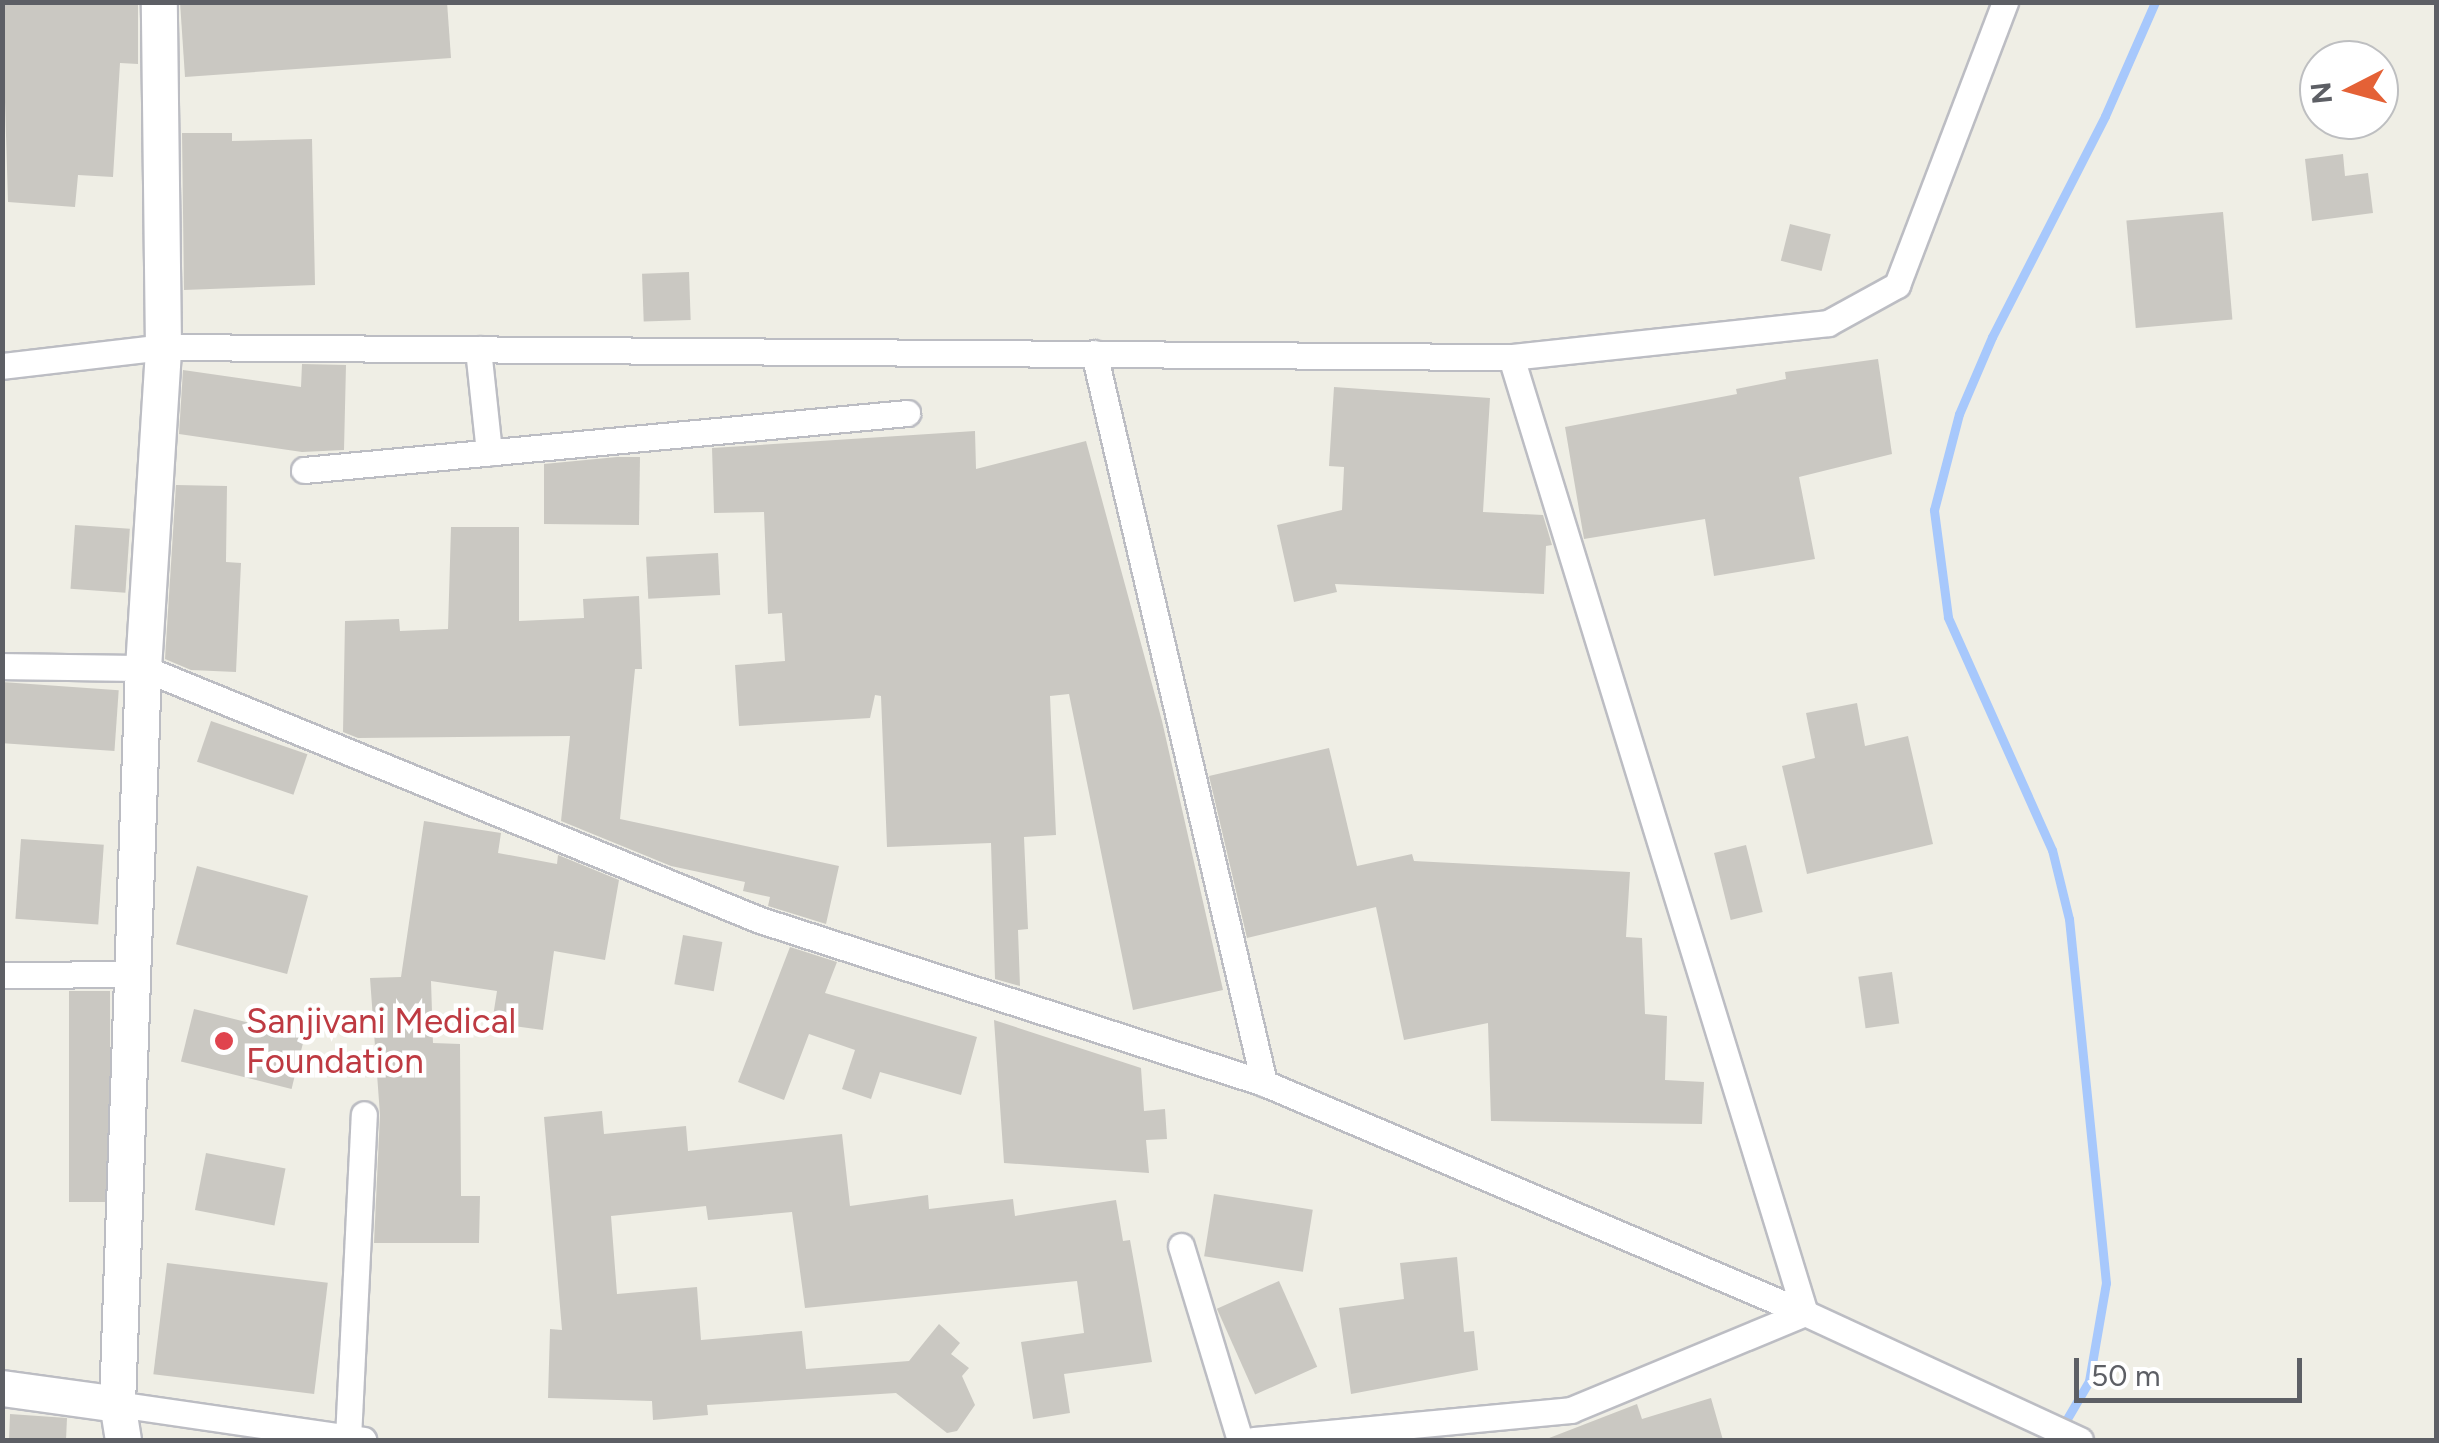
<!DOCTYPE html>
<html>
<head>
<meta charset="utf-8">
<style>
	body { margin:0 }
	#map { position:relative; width:2439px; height:1443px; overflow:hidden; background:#efeee5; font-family:Figtree,sans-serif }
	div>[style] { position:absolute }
	.stream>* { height:9px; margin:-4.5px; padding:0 4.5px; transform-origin:4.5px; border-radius:4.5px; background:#a7c8fc }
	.building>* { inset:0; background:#cac8c2; transform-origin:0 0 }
	.roads { filter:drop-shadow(2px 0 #bcbdc3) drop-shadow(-2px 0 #bcbdc3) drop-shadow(0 2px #bcbdc3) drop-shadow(0 -2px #bcbdc3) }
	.street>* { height:25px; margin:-12.5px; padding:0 12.5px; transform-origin:12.5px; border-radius:12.5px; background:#fff }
	.secondary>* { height:35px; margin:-17.5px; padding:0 17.5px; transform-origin:17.5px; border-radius:17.5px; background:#fff }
	.dots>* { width:28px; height:28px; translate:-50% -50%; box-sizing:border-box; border:5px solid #fff; border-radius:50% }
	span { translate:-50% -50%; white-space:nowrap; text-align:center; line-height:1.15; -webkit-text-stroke:9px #fff; paint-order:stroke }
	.health-label { font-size:35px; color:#be3a42 }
	.left { translate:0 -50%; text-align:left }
	.frame { position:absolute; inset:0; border:5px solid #5d5f65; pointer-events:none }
	.north { position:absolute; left:2299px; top:40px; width:100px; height:100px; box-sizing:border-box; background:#fff; border:2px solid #bebfc1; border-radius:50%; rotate:264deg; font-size:28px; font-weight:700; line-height:40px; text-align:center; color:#5d5f65 }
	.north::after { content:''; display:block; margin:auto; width:35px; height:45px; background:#e46136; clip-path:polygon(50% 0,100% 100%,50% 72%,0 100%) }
	.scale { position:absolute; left:2074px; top:1358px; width:228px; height:45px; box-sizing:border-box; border:5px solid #5d5f65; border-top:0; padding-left:12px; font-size:30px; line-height:35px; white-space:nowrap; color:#5d5f65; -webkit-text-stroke:8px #fff; paint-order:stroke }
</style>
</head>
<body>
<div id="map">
	<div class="stream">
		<div style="left:2061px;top:1429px;width:56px;rotate:-59.7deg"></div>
		<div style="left:2089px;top:1381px;width:99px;rotate:-80.2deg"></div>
		<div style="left:2106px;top:1283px;width:366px;rotate:-95.8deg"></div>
		<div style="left:2069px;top:919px;width:71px;rotate:-103.8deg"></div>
		<div style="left:2052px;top:850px;width:255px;rotate:-114.1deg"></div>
		<div style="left:1948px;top:617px;width:108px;rotate:-97.5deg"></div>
		<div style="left:1934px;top:510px;width:99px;rotate:-75.4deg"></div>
		<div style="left:1959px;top:414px;width:84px;rotate:-66.8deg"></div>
		<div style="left:1992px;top:337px;width:248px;rotate:-62.9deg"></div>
		<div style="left:2105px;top:116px;width:124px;rotate:-66.3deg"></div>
	</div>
	<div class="building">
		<div style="clip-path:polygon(2px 2px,138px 2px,138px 64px,120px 63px,113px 177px,78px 175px,75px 207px,8px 202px)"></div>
		<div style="clip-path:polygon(180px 2px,447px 2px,451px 58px,185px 77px)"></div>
		<div style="clip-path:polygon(182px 133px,232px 133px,232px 141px,312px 139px,315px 285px,184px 290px)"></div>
		<div style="clip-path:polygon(2343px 154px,2345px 176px,2368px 173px,2373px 213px,2312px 221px,2305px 159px)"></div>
		<div style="left:2223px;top:212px;width:108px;height:97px;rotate:85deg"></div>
		<div style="left:1790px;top:224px;width:42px;height:38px;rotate:14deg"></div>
		<div style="left:689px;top:272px;width:48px;height:47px;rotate:88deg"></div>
		<div style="clip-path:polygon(1878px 359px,1892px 454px,1799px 477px,1815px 559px,1714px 576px,1705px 519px,1584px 539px,1565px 427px,1737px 394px,1736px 389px,1786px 379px,1785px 372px)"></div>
		<div style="clip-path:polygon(302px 364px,346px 365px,344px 450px,302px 452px,179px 434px,183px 370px,301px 387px)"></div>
		<div style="clip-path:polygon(1334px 387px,1490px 398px,1483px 512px,1543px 515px,1552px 545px,1546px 546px,1544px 594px,1335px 584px,1337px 592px,1294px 602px,1277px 525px,1342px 510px,1344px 467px,1329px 466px)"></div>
		<div style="clip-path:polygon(975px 431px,976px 469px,1086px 441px,1162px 721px,1223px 990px,1133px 1010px,1069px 694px,1050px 696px,1056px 835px,1024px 837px,1028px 929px,1018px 930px,1020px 986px,995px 979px,991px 843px,887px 847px,881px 696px,875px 695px,870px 718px,739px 726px,735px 665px,785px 661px,782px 613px,768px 614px,764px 512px,714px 513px,712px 448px)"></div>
		<div style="clip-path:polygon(617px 457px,640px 457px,639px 525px,544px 524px,544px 464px)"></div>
		<div style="clip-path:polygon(176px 485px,227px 486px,226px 562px,241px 563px,236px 672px,191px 670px,165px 659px)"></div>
		<div style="left:75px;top:525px;width:55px;height:64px;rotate:4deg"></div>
		<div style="clip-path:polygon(451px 527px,519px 527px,519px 621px,584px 618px,583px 599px,639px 596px,642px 669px,635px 669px,620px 819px,839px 866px,826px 924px,768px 906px,770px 897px,743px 891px,745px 882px,671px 866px,561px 821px,570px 736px,358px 738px,343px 732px,345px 621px,399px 619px,400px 631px,448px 629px)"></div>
		<div style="left:718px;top:553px;width:42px;height:72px;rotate:87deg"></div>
		<div style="left:2px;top:682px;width:117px;height:61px;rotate:4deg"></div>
		<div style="clip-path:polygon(1857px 703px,1865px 746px,1908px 736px,1933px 844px,1807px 874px,1782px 766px,1815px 758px,1806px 713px)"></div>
		<div style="left:211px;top:721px;width:102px;height:43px;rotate:19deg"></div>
		<div style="clip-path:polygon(1329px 748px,1357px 866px,1412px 854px,1414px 861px,1630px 872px,1626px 937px,1642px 938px,1645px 1014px,1667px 1016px,1665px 1080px,1704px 1082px,1702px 1124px,1491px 1121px,1488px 1023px,1404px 1040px,1376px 907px,1247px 938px,1209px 776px)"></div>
		<div style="clip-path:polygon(424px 821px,501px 833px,498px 853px,557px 864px,558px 855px,619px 880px,605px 960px,554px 951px,543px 1030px,492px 1023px,497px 991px,431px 981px,433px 1043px,460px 1044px,461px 1196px,480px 1196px,479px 1243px,374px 1243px,380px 1115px,370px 978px,401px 977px)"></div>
		<div style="left:21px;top:839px;width:83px;height:80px;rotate:4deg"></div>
		<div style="left:1746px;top:845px;width:69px;height:33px;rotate:76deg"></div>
		<div style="left:197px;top:866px;width:115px;height:81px;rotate:15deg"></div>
		<div style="left:683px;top:935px;width:40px;height:50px;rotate:10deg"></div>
		<div style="clip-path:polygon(790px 947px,837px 962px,825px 993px,977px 1037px,961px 1095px,880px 1072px,871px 1099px,842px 1089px,855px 1050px,809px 1034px,784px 1100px,738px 1082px)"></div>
		<div style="left:1892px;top:972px;width:52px;height:34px;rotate:82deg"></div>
		<div style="left:69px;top:991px;width:41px;height:211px"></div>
		<div style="left:194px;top:1009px;width:114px;height:54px;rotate:14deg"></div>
		<div style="clip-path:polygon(994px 1020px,1141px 1068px,1144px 1111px,1165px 1109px,1167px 1139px,1146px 1140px,1149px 1173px,1004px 1163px)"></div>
		<div style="clip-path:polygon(602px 1111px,604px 1134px,686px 1126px,688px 1151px,842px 1134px,850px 1206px,928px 1195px,929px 1209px,1013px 1199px,1015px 1216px,1116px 1200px,1123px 1241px,1130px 1240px,1152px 1362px,1064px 1374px,1070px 1413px,1033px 1419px,1021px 1342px,1084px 1333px,1077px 1281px,805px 1308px,792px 1212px,708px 1220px,706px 1206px,611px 1216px,617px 1294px,697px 1287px,701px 1340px,802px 1331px,806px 1369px,909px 1361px,939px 1324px,960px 1343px,951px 1354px,969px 1368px,962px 1376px,975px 1405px,957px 1431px,947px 1433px,896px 1393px,707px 1405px,708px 1415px,653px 1420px,652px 1401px,548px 1398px,550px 1329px,562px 1330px,544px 1117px)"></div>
		<div style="left:206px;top:1153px;width:81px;height:58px;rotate:11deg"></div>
		<div style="left:1214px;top:1194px;width:100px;height:63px;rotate:9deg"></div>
		<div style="clip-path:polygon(1457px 1257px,1464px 1332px,1474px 1331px,1478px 1370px,1351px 1394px,1339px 1308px,1404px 1299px,1400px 1263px)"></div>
		<div style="left:167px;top:1263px;width:162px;height:112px;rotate:7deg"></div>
		<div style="left:1279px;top:1281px;width:94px;height:68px;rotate:66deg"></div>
		<div style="clip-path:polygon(1711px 1398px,1723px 1440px,1544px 1440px,1637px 1404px,1642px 1419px)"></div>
		<div style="clip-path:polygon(10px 1414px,67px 1418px,66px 1440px,9px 1440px)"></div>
	</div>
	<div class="roads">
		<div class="street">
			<div style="left:478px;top:349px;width:104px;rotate:83.9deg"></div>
			<div style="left:1094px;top:353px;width:750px;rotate:76.89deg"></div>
			<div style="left:1511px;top:357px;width:319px;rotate:-6.1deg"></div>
			<div style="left:1828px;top:323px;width:79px;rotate:-28.8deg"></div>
			<div style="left:1897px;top:285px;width:303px;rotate:-69.1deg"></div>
			<div style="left:2px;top:366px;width:162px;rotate:-6.7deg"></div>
			<div style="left:163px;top:347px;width:1348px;rotate:0.43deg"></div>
			<div style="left:1511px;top:357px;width:1000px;rotate:72.91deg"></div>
			<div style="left:1805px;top:1313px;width:253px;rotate:157.5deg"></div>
			<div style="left:1571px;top:1410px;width:319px;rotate:174.6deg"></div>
			<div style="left:304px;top:470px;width:606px;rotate:-5.4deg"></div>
			<div style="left:2px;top:666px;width:141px;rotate:0.8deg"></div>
			<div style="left:143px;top:668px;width:666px;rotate:22.22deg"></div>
			<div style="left:760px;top:920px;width:530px;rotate:17.92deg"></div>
			<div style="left:1264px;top:1083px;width:588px;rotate:23.03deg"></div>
			<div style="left:1805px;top:1313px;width:303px;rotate:24.8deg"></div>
			<div style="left:2px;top:975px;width:131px;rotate:-0.4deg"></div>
			<div style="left:1181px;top:1246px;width:203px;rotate:73.1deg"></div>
			<div style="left:117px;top:1404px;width:249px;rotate:8.3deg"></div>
			<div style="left:348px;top:1438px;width:324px;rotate:-87.2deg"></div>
		</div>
		<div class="secondary">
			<div style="left:2px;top:1388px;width:116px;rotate:7.9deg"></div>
			<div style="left:123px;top:1440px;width:36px;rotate:-99deg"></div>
			<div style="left:117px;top:1404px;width:736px;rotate:-87.98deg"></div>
			<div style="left:143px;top:668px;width:322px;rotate:-86.4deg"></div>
			<div style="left:163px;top:347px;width:345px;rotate:-90.7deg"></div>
		</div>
	</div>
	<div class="dots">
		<div style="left:224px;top:1041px;background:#e0444e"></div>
	</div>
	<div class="health-label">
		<span class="left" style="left:246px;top:1041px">Sanjivani Medical<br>Foundation</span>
	</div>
	<div class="frame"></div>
	<div class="north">N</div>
	<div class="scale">50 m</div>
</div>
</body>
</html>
